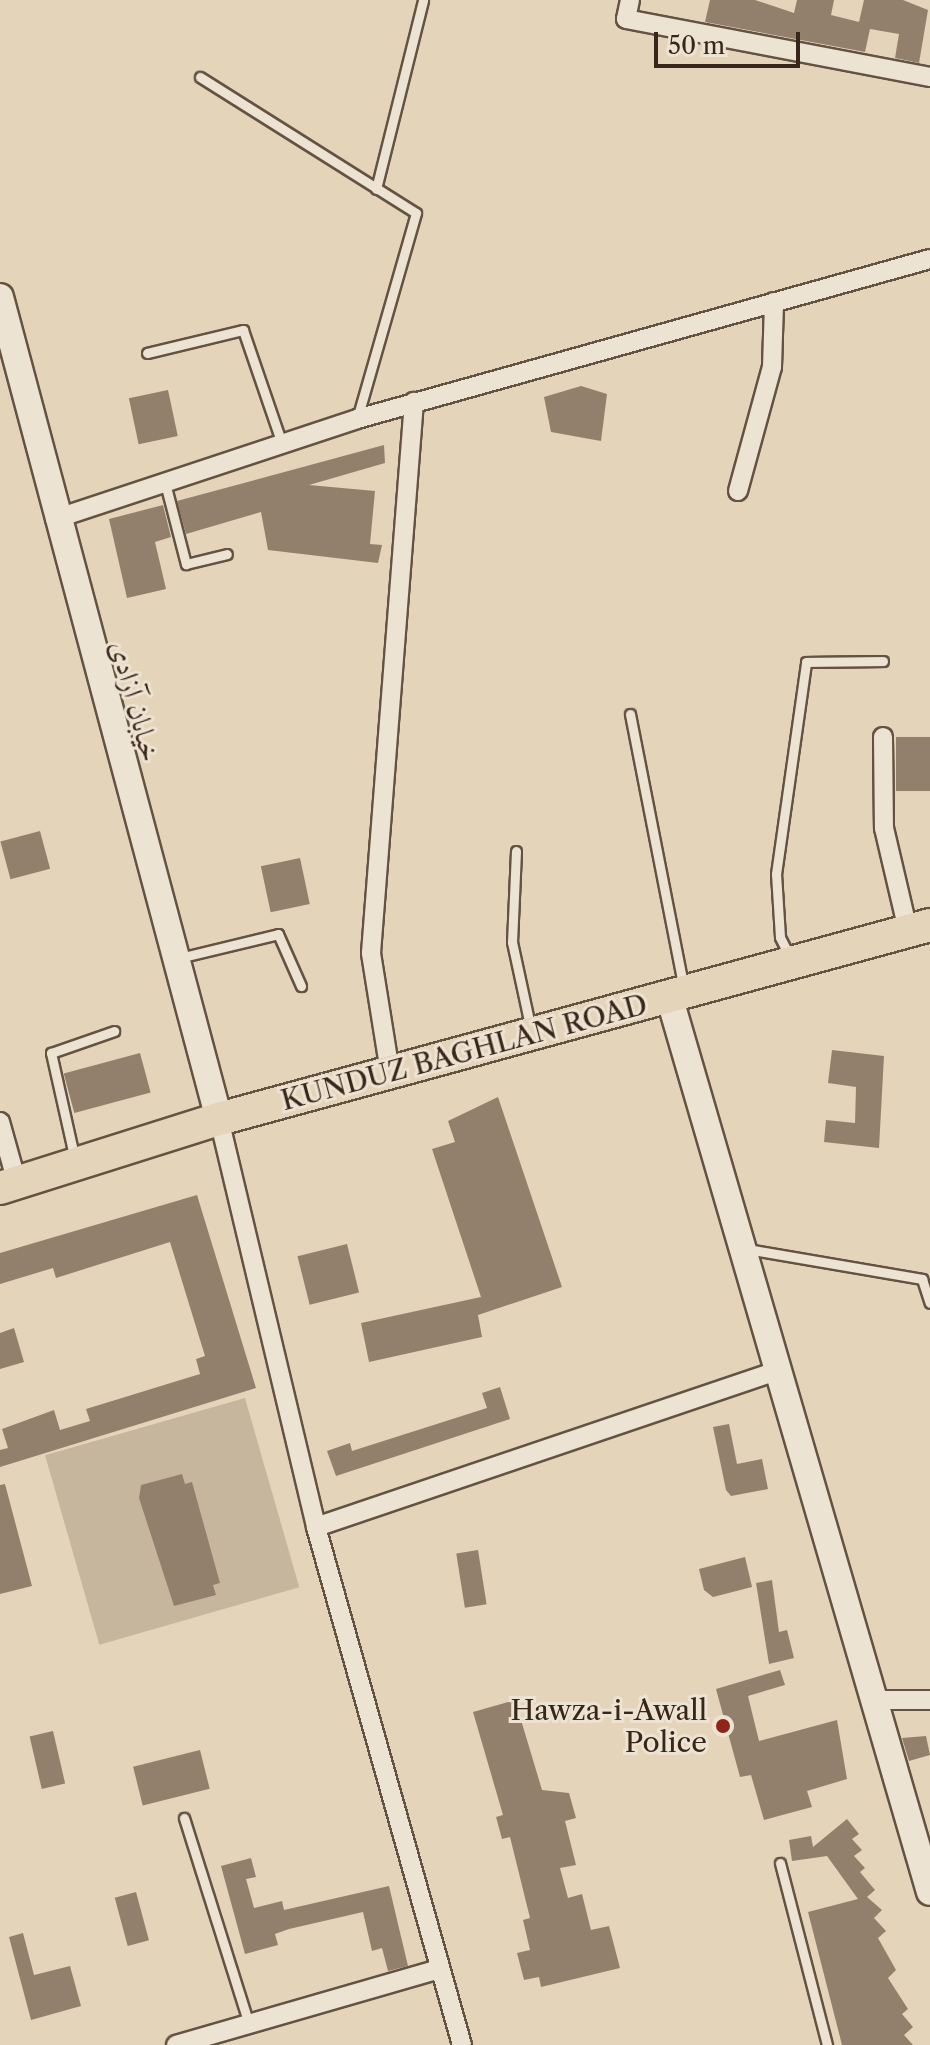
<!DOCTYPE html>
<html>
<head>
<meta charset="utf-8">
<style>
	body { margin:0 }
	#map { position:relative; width:930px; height:2045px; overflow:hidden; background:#e4d4b9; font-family:"Libre Caslon Text",Amiri,serif }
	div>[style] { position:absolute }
	.green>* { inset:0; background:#c7b69e; transform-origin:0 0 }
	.building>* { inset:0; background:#92806d; transform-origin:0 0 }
	.roads { filter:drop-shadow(2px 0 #645242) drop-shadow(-2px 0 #645242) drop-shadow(0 2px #645242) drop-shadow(0 -2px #645242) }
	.lane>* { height:9px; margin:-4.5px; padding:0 4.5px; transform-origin:4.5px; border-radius:4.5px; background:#ede3d2 }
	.street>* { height:18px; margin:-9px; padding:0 9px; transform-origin:9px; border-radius:9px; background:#ede3d2 }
	.secondary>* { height:26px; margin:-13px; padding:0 13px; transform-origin:13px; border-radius:13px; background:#ede3d2 }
	.highway>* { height:32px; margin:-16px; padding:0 16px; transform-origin:16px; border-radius:16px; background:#e4d4b9 }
	.dots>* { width:22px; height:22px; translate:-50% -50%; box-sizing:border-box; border:4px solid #ede3d2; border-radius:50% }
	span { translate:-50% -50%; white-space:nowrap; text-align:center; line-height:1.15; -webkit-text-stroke:6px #ede3d2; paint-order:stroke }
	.street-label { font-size:28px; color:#39261a }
	.poi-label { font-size:28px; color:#39261a }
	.right { translate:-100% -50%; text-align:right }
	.scale { position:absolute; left:654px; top:32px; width:146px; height:36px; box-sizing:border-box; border:4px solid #39261a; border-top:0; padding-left:10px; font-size:24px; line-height:28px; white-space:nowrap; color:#39261a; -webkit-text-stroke:6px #ede3d2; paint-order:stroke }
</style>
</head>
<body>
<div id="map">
	<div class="green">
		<div style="left:245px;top:1398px;width:197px;height:208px;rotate:74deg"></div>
	</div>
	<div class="building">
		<div style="clip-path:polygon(710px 0,755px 0,794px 13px,797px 0,834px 0,831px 15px,859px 22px,864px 0,903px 0,928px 10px,919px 63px,895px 58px,899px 34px,870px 29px,865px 52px,705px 22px)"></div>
		<div style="clip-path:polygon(581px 386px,607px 394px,601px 441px,551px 432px,544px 397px)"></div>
		<div style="left:168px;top:390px;width:47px;height:40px;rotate:78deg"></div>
		<div style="clip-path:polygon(384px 445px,385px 463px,309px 485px,375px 491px,370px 544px,382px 545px,378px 563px,268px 550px,261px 512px,186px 534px,177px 501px)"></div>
		<div style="clip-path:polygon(163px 505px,171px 537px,155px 542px,166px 589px,127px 598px,109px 519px)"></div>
		<div style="left:896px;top:737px;width:34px;height:54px"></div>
		<div style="left:40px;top:831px;width:39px;height:41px;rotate:75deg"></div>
		<div style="left:300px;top:858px;width:47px;height:40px;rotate:78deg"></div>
		<div style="clip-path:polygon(832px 1050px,884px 1056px,879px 1148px,824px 1142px,826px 1120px,855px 1123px,856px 1087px,828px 1083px)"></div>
		<div style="left:140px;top:1053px;width:41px;height:79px;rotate:75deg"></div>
		<div style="clip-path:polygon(498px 1097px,562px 1287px,478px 1315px,482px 1337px,369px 1362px,361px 1323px,481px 1297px,432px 1149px,455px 1142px,448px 1121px)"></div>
		<div style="clip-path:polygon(197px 1195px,256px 1388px,0 1467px,0 1450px,8px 1448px,2px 1429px,54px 1410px,60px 1430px,90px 1421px,86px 1409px,200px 1374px,196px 1359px,205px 1356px,170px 1242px,56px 1278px,53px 1268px,0 1284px,0 1253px)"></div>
		<div style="left:347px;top:1244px;width:50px;height:51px;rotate:76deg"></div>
		<div style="clip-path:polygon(14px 1328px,24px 1362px,0 1369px,0 1333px)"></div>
		<div style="clip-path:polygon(500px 1387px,510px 1419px,336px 1476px,327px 1451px,350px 1443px,352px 1451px,487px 1408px,482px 1393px)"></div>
		<div style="clip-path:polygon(729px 1424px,737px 1464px,762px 1459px,768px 1489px,731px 1496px,726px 1490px,713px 1427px)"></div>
		<div style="clip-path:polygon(182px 1474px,185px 1484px,192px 1482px,220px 1583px,213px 1585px,216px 1595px,174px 1606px,139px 1498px,141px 1485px)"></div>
		<div style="clip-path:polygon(5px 1484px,32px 1586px,0 1594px,0 1485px)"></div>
		<div style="left:478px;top:1550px;width:55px;height:22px;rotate:81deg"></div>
		<div style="clip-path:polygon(745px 1557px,752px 1587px,713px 1597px,704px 1590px,699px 1569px)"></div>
		<div style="clip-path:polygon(772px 1580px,779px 1632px,787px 1630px,794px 1658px,769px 1664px,756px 1583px)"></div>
		<div style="clip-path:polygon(780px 1670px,785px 1685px,748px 1696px,759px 1741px,837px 1720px,847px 1779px,807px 1791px,812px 1807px,764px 1820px,751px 1775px,740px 1777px,716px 1689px)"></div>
		<div style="clip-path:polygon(515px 1700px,542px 1790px,569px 1793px,576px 1818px,565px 1821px,576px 1865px,560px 1868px,568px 1898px,582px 1894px,591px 1930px,609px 1926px,620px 1968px,541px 1987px,539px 1977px,524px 1980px,517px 1953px,530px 1950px,523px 1920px,530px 1918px,510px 1837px,502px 1839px,496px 1817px,503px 1815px,473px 1712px)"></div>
		<div style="left:53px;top:1731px;width:54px;height:24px;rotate:77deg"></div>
		<div style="clip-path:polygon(926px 1736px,930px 1755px,909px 1761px,902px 1738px)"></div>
		<div style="left:200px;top:1750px;width:40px;height:69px;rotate:76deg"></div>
		<div style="clip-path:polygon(847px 1819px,859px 1834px,852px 1839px,862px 1850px,854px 1856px,865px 1868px,860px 1872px,875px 1890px,867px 1897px,882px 1910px,874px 1918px,886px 1931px,878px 1938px,896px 1970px,888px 1978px,908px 2009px,902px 2014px,913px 2027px,904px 2035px,913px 2045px,842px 2045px,808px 1912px,858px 1899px,827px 1856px,792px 1861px,789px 1840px,811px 1836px,813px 1847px)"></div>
		<div style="clip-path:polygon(251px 1858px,256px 1877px,246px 1879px,254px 1908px,282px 1901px,284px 1910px,389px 1886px,408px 1966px,388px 1971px,382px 1948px,372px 1951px,363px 1912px,289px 1929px,275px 1934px,278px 1945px,245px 1954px,221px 1866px)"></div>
		<div style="left:136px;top:1892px;width:50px;height:22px;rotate:75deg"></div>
		<div style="clip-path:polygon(23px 1933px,34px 1975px,70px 1966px,81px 2006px,31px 2020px,9px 1937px)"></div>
	</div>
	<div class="roads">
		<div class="lane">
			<div style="left:200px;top:77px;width:255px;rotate:32.2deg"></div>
			<div style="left:416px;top:213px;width:214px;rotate:106deg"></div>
			<div style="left:376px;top:189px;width:195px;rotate:-76deg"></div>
			<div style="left:147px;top:353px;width:99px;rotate:-13.5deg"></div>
			<div style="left:243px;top:330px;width:120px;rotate:71.1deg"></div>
			<div style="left:165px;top:483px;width:84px;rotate:75.5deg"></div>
			<div style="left:186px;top:564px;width:42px;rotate:-13.7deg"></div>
			<div style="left:630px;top:714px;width:279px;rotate:78.9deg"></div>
			<div style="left:516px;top:851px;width:91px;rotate:92.5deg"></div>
			<div style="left:512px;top:942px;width:90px;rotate:77.8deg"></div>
			<div style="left:790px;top:957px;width:22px;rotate:-117deg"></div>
			<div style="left:780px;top:937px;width:63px;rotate:-93.6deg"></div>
			<div style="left:776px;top:874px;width:214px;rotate:-81.9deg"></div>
			<div style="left:806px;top:662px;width:77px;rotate:-0.7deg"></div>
			<div style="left:179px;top:958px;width:102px;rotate:-13.6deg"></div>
			<div style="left:278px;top:934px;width:57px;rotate:66.1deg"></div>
			<div style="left:75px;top:1160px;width:110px;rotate:-102.6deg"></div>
			<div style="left:51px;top:1053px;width:67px;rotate:-19.2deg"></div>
			<div style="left:747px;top:1249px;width:178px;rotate:9.7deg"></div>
			<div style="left:922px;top:1279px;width:25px;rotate:72deg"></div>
			<div style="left:184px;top:1818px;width:216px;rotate:72.5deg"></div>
			<div style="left:780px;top:1863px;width:188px;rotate:75.5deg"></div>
		</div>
		<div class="street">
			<div style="left:630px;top:0;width:19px;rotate:102deg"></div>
			<div style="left:626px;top:19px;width:309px;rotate:10.8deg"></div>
			<div style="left:738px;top:491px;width:129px;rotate:-74.7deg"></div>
			<div style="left:772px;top:367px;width:65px;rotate:-88.2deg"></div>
			<div style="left:55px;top:519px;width:318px;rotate:-18.3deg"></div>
			<div style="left:357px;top:419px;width:595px;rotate:-15.6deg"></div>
			<div style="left:883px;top:737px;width:91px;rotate:89.4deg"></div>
			<div style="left:884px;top:828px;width:105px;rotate:76.8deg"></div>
			<div style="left:390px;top:1072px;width:121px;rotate:-99.1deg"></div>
			<div style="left:371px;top:953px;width:553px;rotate:-85.54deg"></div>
			<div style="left:219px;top:1119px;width:419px;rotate:76.6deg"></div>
			<div style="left:316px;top:1527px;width:538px;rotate:74.26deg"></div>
			<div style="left:0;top:1122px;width:63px;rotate:74.4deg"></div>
			<div style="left:316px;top:1527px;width:489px;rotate:-18.7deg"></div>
			<div style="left:875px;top:1700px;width:55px"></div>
			<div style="left:176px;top:2045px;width:275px;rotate:-16.1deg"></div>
		</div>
		<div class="secondary">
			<div style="left:0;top:297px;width:851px;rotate:75.08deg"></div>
			<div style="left:669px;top:996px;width:933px;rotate:73.76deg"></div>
		</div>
		<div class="highway">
			<div style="left:0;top:1188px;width:230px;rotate:-17.5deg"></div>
			<div style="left:219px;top:1119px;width:737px;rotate:-15.26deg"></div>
		</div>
	</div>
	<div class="dots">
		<div style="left:723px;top:1726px;background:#8f2418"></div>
	</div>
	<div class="street-label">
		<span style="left:136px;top:701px;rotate:75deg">خیابان آزادی</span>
		<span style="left:464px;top:1052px;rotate:-15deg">KUNDUZ BAGHLAN ROAD</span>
	</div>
	<div class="poi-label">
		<span class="right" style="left:707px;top:1726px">Hawza-i-Awall<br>Police</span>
	</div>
	<div class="scale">50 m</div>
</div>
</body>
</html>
